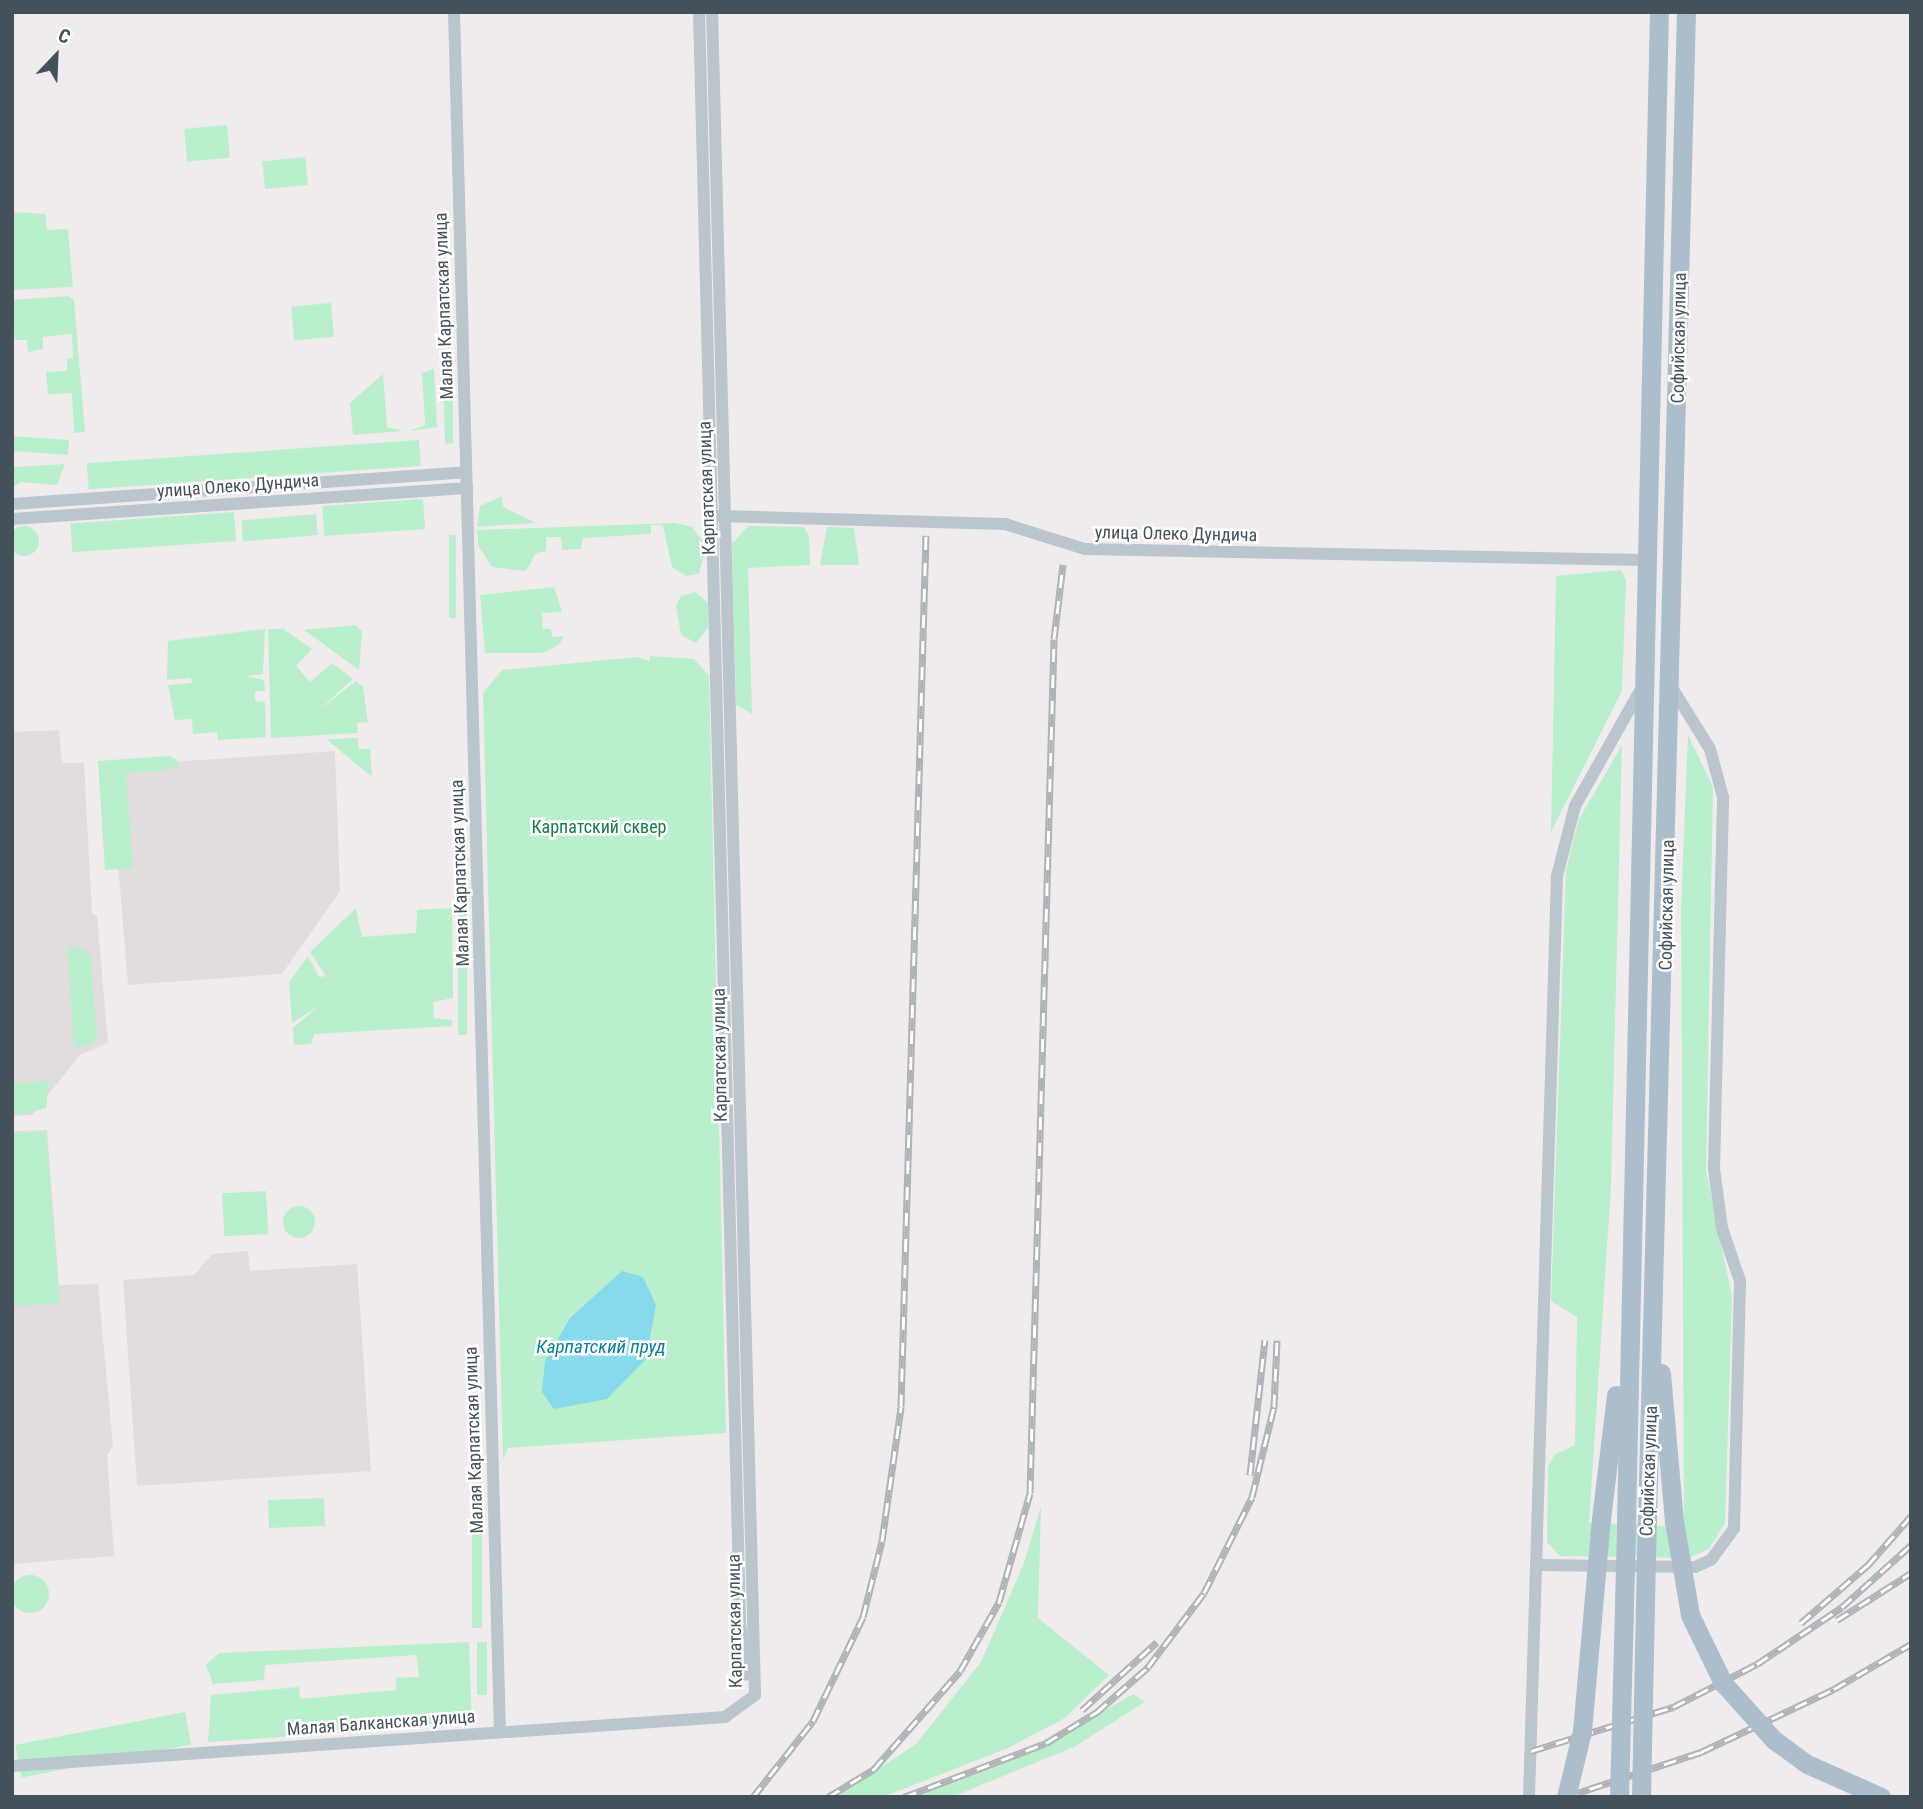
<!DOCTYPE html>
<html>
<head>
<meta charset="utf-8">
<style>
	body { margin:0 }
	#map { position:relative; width:1923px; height:1809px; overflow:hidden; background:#f0eced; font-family:"Roboto Condensed",sans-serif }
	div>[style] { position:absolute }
	.education>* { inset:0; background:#e1dddf }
	.green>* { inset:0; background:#b9efcc; transform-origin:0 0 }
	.round { border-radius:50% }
	.water>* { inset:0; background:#86daec }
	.street>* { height:12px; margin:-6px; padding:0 6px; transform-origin:6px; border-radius:6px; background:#bbc5cc }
	.primary>* { height:19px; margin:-9.5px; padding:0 9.5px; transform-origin:9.5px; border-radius:9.5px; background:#acbdcc }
	.rail>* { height:7px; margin-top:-3.5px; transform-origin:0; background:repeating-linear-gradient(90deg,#fff 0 13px,#afb2b7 0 26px); box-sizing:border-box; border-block:2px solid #afb2b7 }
	.primary-bridge>* { height:19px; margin:-9.5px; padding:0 9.5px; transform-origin:9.5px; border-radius:9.5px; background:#acbdcc }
	span { translate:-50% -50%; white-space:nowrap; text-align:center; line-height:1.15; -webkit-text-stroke:5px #fff; paint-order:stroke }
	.street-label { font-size:18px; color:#45515a }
	.park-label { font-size:18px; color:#157c45 }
	.water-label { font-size:19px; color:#0b7f99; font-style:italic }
	.frame { position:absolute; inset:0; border:14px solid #45515a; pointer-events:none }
	.north { position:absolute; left:21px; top:21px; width:70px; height:70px; -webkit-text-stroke:5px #fff; paint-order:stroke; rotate:23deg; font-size:19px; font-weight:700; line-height:28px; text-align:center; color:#45515a }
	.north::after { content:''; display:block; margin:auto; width:24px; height:32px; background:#45515a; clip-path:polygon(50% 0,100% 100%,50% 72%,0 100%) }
</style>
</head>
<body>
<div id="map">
	<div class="education">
		<div style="clip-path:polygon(59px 730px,62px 763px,84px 763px,92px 913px,97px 916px,108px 1043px,80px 1055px,32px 1115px,12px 1116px,12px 732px)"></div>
		<div style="clip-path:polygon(335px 751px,340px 891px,282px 974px,128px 985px,110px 766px)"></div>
		<div style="clip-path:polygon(47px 1130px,59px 1285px,98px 1284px,113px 1446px,107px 1456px,114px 1556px,12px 1564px,12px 1131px)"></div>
		<div style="clip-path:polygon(248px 1251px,250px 1271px,357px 1264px,371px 1471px,137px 1486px,123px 1280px,194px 1275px,212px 1254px)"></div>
	</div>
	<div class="green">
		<div style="left:227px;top:125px;width:33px;height:43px;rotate:85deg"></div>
		<div style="left:305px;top:157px;width:28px;height:43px;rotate:84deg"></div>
		<div style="clip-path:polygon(12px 212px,45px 214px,47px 230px,68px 229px,73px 287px,12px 290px)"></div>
		<div style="clip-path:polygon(68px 296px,74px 300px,85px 432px,74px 433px,72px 393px,48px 394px,46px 372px,67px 371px,67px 359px,73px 358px,72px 334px,43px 337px,43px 349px,28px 352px,27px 340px,15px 340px,12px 300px)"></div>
		<div style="left:331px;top:303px;width:34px;height:40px;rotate:85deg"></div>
		<div style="clip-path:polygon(434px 369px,437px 427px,410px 431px,425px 425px,422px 373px)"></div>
		<div style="clip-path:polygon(383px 374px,387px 427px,403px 431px,353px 435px,350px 403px)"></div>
		<div style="clip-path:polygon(443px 375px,453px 375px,453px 443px,445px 444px)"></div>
		<div style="left:69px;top:440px;width:15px;height:57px;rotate:94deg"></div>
		<div style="left:419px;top:440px;width:26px;height:333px;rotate:86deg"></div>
		<div style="clip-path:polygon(65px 464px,57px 485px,21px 482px,12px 488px,12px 467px)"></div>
		<div style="clip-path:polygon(502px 496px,503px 507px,536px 523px,477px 527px,480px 506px)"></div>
		<div style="left:423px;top:499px;width:30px;height:101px;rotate:86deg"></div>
		<div style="left:234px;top:512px;width:29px;height:164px;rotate:86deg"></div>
		<div style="left:316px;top:514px;width:21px;height:75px;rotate:85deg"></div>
		<div style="clip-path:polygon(675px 523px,692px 527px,706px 546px,699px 574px,686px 576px,672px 567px,663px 525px,651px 525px,651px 534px,583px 538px,581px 549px,562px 550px,561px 537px,546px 537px,546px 551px,536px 553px,526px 571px,492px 567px,478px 545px,477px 530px)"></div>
		<div style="clip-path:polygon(748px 526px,804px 527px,809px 537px,810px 565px,748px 568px,752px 714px,736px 705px,732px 544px)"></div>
		<div class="round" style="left:9px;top:526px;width:30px;height:30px"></div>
		<div style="clip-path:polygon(827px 527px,854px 528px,859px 565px,820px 565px)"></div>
		<div style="left:449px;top:535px;width:7px;height:83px"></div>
		<div style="clip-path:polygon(1621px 570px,1626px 580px,1622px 691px,1551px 832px,1556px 576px)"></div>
		<div style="clip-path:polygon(554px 587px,562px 612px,542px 613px,543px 629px,551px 629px,552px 637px,564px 636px,559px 645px,542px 653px,485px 653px,480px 595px)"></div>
		<div style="clip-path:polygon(696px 592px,708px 603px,708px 628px,696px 643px,681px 635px,676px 606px,681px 596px)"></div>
		<div style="clip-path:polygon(356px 625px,362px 632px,359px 670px,304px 630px)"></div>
		<div style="clip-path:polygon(265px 629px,263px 674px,245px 676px,264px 680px,265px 691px,255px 691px,255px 701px,265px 702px,266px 737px,218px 740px,217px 732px,193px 734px,192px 719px,175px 720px,168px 685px,192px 683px,191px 678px,167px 680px,168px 641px)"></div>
		<div style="clip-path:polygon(268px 629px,283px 629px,312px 649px,296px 666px,310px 682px,332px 663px,353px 679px,318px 711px,356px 681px,363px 687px,368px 722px,357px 723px,358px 733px,271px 738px)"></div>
		<div style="clip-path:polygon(650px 656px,694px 659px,709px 676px,726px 1433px,508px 1448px,503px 1460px,483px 693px,502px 670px,637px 657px,650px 661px)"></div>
		<div style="clip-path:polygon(1688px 735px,1713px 787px,1706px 1170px,1732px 1297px,1725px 1523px,1709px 1549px,1689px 1558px,1560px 1556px,1547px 1542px,1548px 1467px,1554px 1455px,1575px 1445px,1577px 1317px,1551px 1301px,1566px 870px,1579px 819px,1622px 745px,1611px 1186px,1589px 1523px,1684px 1527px,1681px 909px)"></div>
		<div style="clip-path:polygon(358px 738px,359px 749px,370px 749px,372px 777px,326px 739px)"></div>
		<div style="clip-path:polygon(169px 756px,177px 760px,179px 769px,171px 764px,171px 770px,126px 773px,133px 869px,105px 870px,98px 761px)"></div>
		<div style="clip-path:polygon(356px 908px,362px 937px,416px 933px,417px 910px,452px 908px,453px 998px,433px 1002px,434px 1018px,452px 1020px,453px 1026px,314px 1034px,311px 1044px,294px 1045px,293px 1028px,319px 1006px,292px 1023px,289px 982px,308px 956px,319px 977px,326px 976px,310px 952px)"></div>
		<div style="left:458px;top:909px;width:9px;height:126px"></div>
		<div style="clip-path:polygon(67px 946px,85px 948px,91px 958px,97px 1039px,90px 1046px,74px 1047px)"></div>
		<div style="clip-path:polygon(49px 1081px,46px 1108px,12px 1117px,12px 1083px)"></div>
		<div style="clip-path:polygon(46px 1131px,60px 1303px,12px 1307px,12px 1134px)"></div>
		<div style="left:266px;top:1191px;width:43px;height:44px;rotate:87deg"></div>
		<div class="round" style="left:283px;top:1206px;width:32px;height:32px"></div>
		<div style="left:324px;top:1498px;width:28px;height:56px;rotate:88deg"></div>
		<div style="clip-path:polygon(1041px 1506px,1038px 1618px,1109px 1675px,1065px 1718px,1008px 1748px,883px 1797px,837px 1797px,916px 1744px,981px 1662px,1024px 1563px)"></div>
		<div style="left:472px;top:1514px;width:10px;height:114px"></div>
		<div class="round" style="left:11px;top:1575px;width:38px;height:38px"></div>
		<div style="clip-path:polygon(469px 1642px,472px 1724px,208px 1742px,211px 1695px,299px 1687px,300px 1699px,396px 1690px,396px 1678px,419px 1677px,416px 1655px,265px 1665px,264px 1680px,213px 1684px,206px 1665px,219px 1653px)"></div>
		<div style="left:477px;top:1642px;width:10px;height:53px"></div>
		<div style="clip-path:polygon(1133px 1694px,1145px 1702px,1074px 1747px,952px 1797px,911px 1797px,1039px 1749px)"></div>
		<div style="left:185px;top:1712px;width:33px;height:173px;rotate:79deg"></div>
	</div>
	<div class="water">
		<div style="clip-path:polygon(622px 1271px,643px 1277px,656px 1305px,646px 1359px,607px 1399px,554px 1409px,542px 1392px,545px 1361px,570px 1318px)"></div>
	</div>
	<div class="street">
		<div style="left:454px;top:12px;width:1721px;rotate:88.47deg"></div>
		<div style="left:699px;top:12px;width:1612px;rotate:88.54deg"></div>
		<div style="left:740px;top:1623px;width:52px;rotate:83.4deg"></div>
		<div style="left:12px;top:504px;width:455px;rotate:-4deg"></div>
		<div style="left:719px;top:516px;width:286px;rotate:1.6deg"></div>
		<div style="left:1005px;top:524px;width:84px;rotate:17.4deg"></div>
		<div style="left:1085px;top:549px;width:560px;rotate:1.13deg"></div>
		<div style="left:12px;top:519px;width:456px;rotate:-3.9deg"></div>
		<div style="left:1539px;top:1565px;width:156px;rotate:0.7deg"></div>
		<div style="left:1695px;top:1567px;width:17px;rotate:-24deg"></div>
		<div style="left:1711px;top:1560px;width:39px;rotate:-54deg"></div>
		<div style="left:1734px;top:1528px;width:247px;rotate:-88.6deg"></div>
		<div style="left:1740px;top:1281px;width:56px;rotate:-108.8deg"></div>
		<div style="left:1722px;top:1228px;width:60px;rotate:-97.7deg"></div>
		<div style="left:1714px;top:1169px;width:372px;rotate:-88.6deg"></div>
		<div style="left:1723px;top:797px;width:50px;rotate:-105.2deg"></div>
		<div style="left:1710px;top:749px;width:74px;rotate:-121.8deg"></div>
		<div style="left:12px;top:1766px;width:715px;rotate:-3.93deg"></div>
		<div style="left:725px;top:1717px;width:37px;rotate:-36deg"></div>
		<div style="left:755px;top:1695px;width:1684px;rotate:-91.46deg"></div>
		<div style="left:1529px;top:1797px;width:921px;rotate:-88.26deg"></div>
		<div style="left:1557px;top:876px;width:72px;rotate:-75.6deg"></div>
		<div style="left:1575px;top:806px;width:137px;rotate:-60.6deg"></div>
	</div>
	<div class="primary">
		<div style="left:1661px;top:1373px;width:149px;rotate:85deg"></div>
		<div style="left:1601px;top:1519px;width:125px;rotate:-83.1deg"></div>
		<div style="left:1626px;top:1521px;width:1509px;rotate:-88.75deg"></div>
		<div style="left:1647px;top:1521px;width:1510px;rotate:-88.52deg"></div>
	</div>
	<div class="rail">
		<div style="left:1250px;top:1475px;width:136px;rotate:-83.7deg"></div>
		<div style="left:1837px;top:1620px;width:88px;rotate:-32.4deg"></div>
		<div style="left:1801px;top:1623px;width:89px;rotate:-40.9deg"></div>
		<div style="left:1868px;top:1565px;width:65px;rotate:-48.7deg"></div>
		<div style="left:1082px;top:1710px;width:101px;rotate:-42.2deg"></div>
		<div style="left:1531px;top:1751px;width:149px;rotate:-17.2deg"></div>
		<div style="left:1673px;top:1707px;width:94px;rotate:-27.1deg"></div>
		<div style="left:1757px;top:1664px;width:102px;rotate:-33.8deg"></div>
		<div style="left:1842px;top:1607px;width:93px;rotate:-41.9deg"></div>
		<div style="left:753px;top:1797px;width:97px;rotate:-51.7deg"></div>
		<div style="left:813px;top:1721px;width:115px;rotate:-64.3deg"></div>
		<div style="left:863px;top:1617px;width:78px;rotate:-76deg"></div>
		<div style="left:882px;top:1541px;width:135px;rotate:-81.9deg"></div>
		<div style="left:901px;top:1407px;width:872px;rotate:-88.36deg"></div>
		<div style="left:828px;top:1797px;width:54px;rotate:-31.3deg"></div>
		<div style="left:874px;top:1769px;width:130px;rotate:-48.7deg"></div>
		<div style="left:960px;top:1671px;width:79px;rotate:-60.5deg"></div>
		<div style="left:999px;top:1602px;width:113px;rotate:-74.1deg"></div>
		<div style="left:1030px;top:1493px;width:854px;rotate:-88.39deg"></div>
		<div style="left:1054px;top:639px;width:75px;rotate:-83.1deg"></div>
		<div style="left:904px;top:1797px;width:152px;rotate:-20.8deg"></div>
		<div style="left:1046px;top:1743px;width:60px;rotate:-31.3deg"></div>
		<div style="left:1097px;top:1712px;width:68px;rotate:-41.4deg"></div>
		<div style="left:1148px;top:1667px;width:93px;rotate:-52.9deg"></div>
		<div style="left:1204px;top:1593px;width:107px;rotate:-63.4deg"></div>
		<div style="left:1252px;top:1497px;width:93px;rotate:-76.3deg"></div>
		<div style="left:1274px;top:1407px;width:67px;rotate:-87.4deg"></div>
		<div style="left:1565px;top:1797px;width:143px;rotate:-18.3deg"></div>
		<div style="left:1701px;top:1752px;width:147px;rotate:-25.3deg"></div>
		<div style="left:1834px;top:1689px;width:89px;rotate:-30.3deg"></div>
	</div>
	<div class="primary-bridge">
		<div style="left:1674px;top:1521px;width:95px;rotate:80.3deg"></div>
		<div style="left:1690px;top:1615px;width:76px;rotate:64.1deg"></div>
		<div style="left:1723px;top:1683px;width:76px;rotate:48.2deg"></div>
		<div style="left:1774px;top:1740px;width:41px;rotate:36deg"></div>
		<div style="left:1807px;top:1764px;width:81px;rotate:24deg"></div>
		<div style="left:1566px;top:1797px;width:68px;rotate:-76.4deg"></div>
		<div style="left:1582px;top:1731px;width:213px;rotate:-84.9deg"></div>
		<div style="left:1619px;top:1797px;width:276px;rotate:-88.5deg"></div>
		<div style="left:1641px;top:1797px;width:276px;rotate:-88.8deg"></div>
	</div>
	<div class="street-label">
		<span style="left:444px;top:306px;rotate:-92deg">Малая Карпатская улица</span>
		<span style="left:1679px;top:338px;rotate:-89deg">Софийская улица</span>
		<span style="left:238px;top:486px;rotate:-4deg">улица Олеко Дундича</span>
		<span style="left:707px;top:488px;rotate:-92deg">Карпатская улица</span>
		<span style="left:1176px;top:534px;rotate:1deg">улица Олеко Дундича</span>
		<span style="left:460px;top:873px;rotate:-92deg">Малая Карпатская улица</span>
		<span style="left:1667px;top:905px;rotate:-89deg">Софийская улица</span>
		<span style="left:720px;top:1055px;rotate:-91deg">Карпатская улица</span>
		<span style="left:474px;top:1440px;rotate:-92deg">Малая Карпатская улица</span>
		<span style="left:1649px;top:1471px;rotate:-88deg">Софийская улица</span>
		<span style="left:735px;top:1621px;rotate:-91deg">Карпатская улица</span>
		<span style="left:381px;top:1723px;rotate:-4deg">Малая Балканская улица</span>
	</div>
	<div class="park-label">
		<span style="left:599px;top:827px">Карпатский сквер</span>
	</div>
	<div class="water-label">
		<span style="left:601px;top:1347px">Карпатский пруд</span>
	</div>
	<div class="frame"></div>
	<div class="north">С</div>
</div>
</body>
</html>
